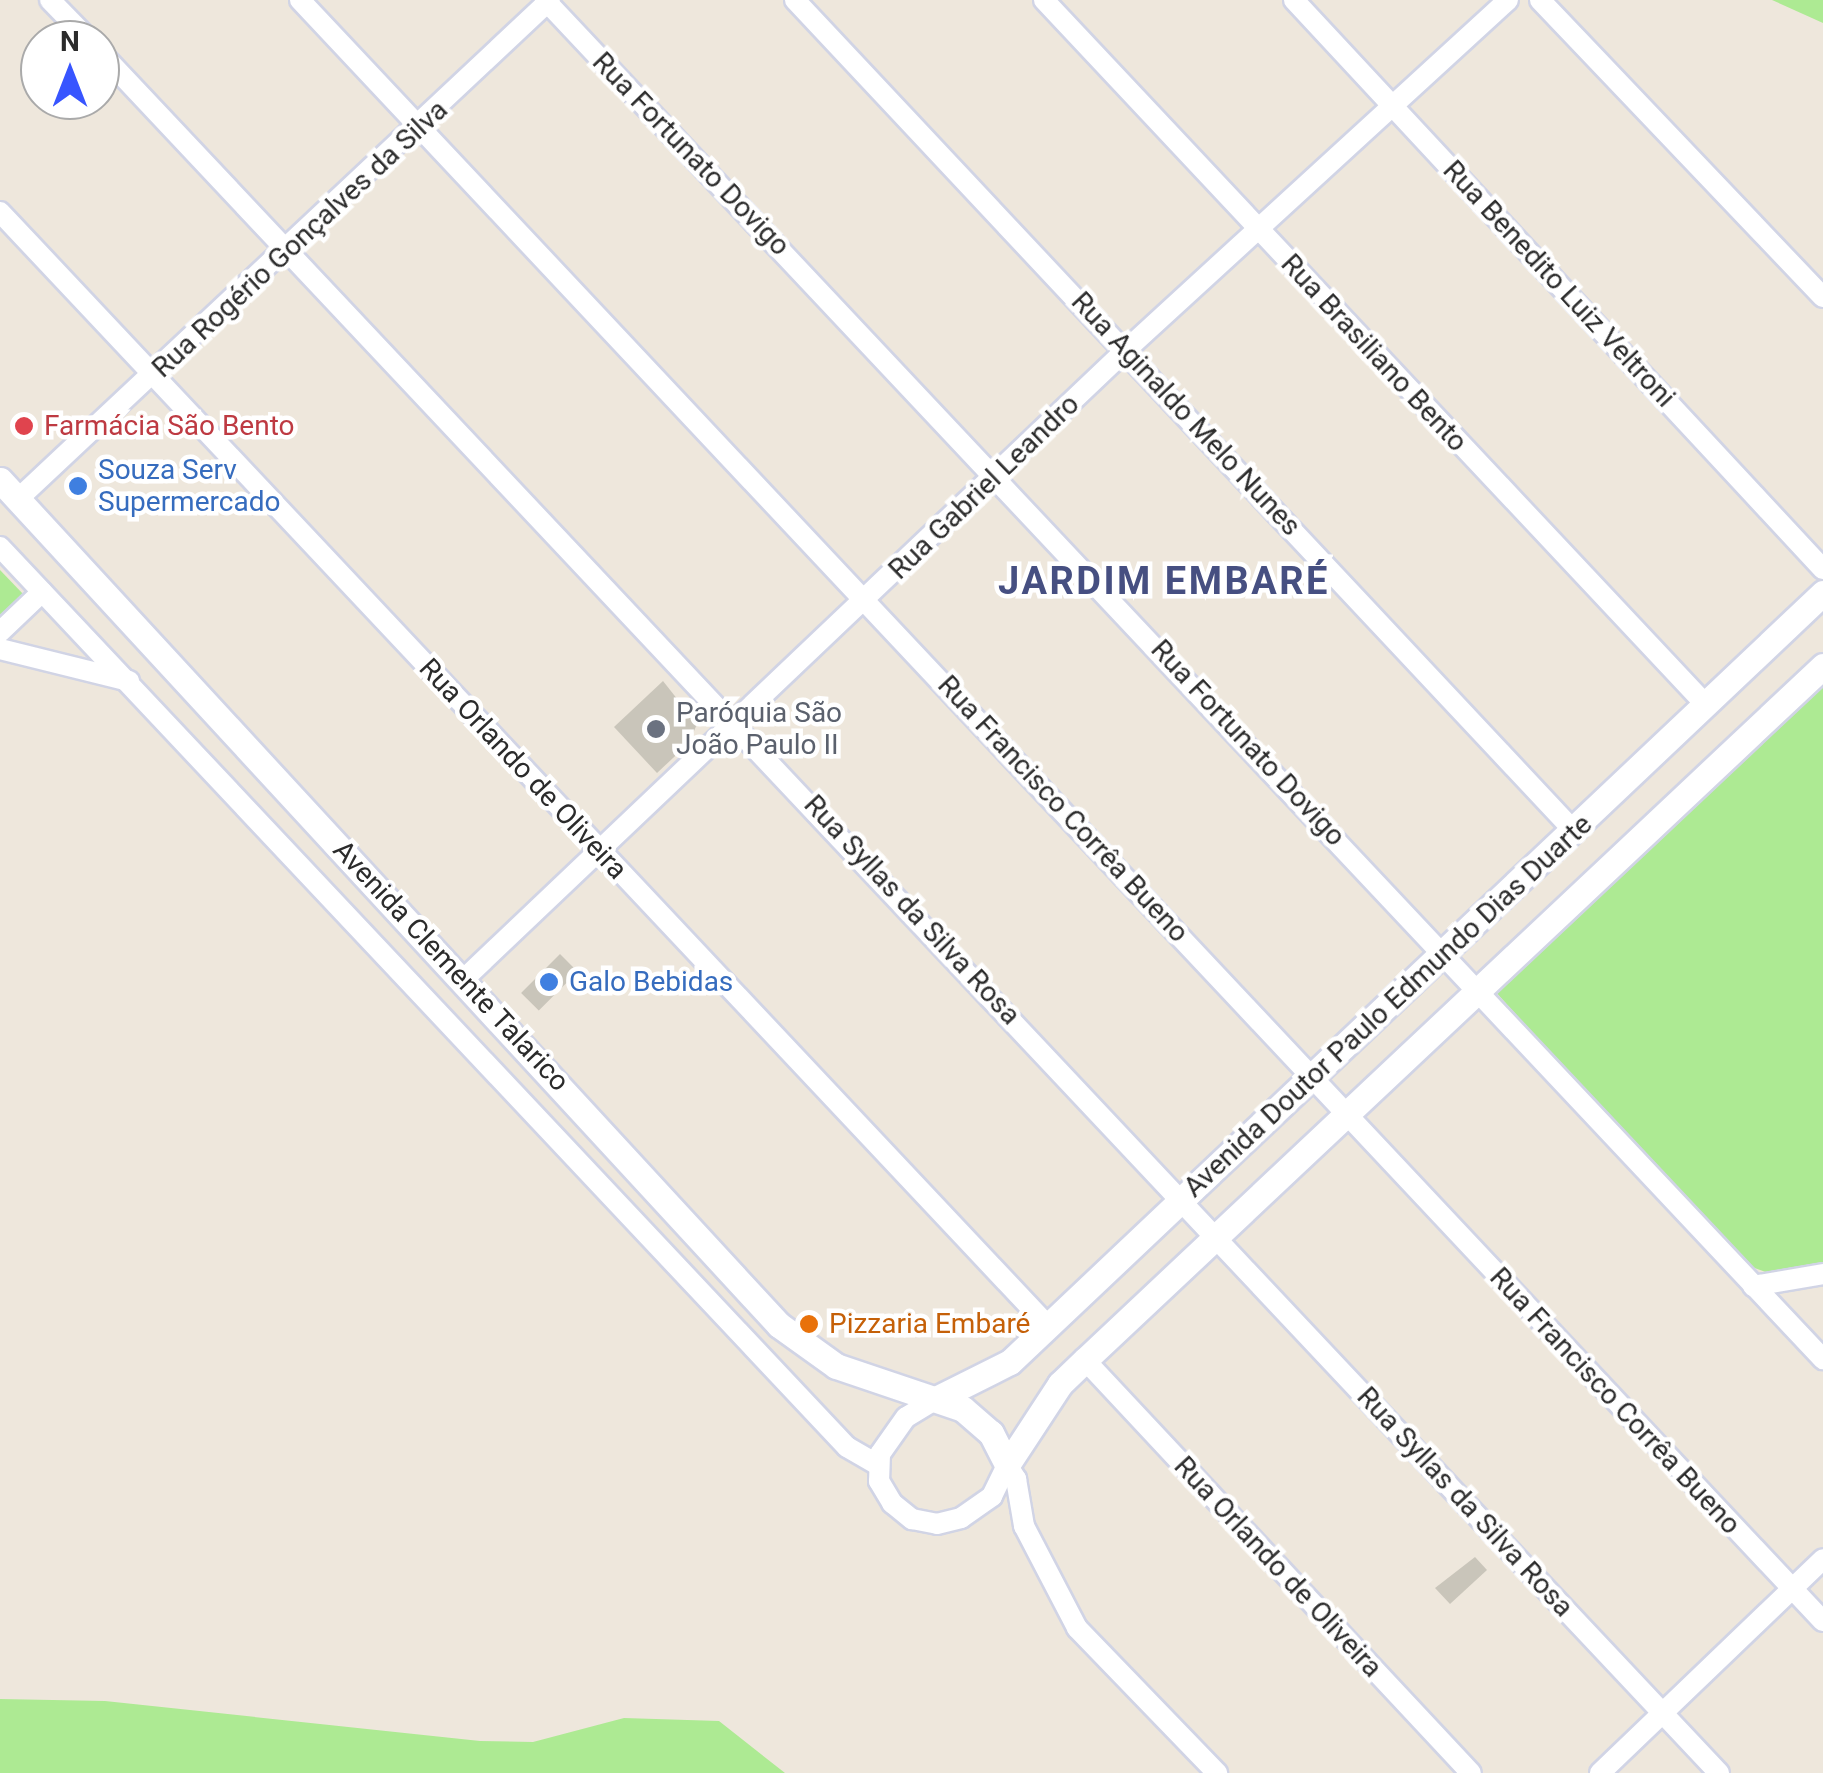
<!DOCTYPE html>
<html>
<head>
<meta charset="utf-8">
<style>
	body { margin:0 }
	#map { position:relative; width:1823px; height:1773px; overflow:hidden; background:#eee7dc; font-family:Roboto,sans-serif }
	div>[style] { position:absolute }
	.green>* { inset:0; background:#adea93 }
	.building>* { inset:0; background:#c9c5ba; transform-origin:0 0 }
	.roads { filter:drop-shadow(2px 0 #d1d4e5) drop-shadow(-2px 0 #d1d4e5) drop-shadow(0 2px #d1d4e5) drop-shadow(0 -2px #d1d4e5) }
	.minor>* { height:20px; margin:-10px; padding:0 10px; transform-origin:10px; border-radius:10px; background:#fff }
	.tertiary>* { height:25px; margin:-12.5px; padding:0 12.5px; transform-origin:12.5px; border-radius:12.5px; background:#fff }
	.dots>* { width:28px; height:28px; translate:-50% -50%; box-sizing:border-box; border:5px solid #fff; border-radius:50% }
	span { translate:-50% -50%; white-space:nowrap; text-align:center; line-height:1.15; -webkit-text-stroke:9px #fff; paint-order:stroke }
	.street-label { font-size:28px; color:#2b2b2b }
	.health-label { font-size:28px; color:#be3a42 }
	.left { translate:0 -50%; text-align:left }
	.shop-label { font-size:28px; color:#366cbe }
	.worship-label { font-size:28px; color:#5b616d }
	.food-label { font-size:28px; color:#c56008 }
	.district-label { font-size:38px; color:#464f81; font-weight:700; letter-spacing:2.5px }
	.north { position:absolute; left:20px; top:20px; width:100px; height:100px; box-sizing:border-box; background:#fff; border:2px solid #aaa; border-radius:50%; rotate:0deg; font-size:28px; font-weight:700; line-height:40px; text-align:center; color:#2b2b2b }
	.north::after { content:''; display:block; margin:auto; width:35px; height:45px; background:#3855ff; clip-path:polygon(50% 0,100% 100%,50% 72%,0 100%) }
</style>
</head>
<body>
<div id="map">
	<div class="green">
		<div style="clip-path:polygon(1772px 0,1823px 0,1823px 23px)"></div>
		<div style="clip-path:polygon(0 570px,24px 595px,0 620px)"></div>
		<div style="clip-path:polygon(1823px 677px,1823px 1266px,1774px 1275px,1738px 1262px,1494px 990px)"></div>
		<div style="clip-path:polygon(0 1699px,105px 1701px,480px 1741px,533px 1742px,624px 1718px,719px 1721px,785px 1773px,0 1773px)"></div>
	</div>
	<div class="building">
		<div style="clip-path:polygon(663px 681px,697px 724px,689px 743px,657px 773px,614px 727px)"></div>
		<div style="left:560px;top:954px;width:25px;height:55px;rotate:45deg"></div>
		<div style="clip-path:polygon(1475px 1557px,1487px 1570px,1450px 1604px,1435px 1588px)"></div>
	</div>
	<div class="roads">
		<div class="minor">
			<div style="left:50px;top:0;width:56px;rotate:45.7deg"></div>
			<div style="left:300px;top:0;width:2224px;rotate:46.79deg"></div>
			<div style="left:545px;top:0;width:1866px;rotate:46.76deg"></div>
			<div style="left:795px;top:0;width:1139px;rotate:46.85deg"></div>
			<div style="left:1044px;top:0;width:967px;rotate:46.8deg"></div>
			<div style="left:1294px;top:0;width:777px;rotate:47.09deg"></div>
			<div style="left:1540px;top:0;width:410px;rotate:46.4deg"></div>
			<div style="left:100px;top:52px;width:2363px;rotate:46.75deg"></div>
			<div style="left:0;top:212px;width:1528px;rotate:46.75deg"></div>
			<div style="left:18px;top:499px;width:729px;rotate:-43.17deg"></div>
			<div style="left:0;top:547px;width:1236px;rotate:46.74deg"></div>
			<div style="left:847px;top:1447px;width:36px;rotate:30deg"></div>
			<div style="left:0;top:632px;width:58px;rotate:-43.6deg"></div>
			<div style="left:0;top:649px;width:133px;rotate:13.9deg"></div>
			<div style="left:464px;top:979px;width:913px;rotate:-43.54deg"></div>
			<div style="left:1126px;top:350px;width:518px;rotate:-42.5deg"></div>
			<div style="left:1753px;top:1286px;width:71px;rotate:-9.7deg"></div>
			<div style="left:1085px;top:1360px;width:565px;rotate:46.94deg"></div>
			<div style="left:938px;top:1398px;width:37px;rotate:149deg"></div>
			<div style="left:906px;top:1417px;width:45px;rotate:125.1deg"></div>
			<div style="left:880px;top:1454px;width:27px;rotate:92deg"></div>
			<div style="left:879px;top:1481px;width:26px;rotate:59deg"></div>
			<div style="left:892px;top:1503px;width:26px;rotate:39deg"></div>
			<div style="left:912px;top:1519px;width:25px;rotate:11deg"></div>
			<div style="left:937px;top:1524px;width:25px;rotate:-14deg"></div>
			<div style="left:961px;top:1518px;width:38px;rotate:-35deg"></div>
			<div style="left:992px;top:1496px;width:34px;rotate:-64deg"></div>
			<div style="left:1007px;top:1465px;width:17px;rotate:57deg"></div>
			<div style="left:1016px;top:1479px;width:48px;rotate:80.3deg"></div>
			<div style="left:1024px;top:1526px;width:115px;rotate:62.5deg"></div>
			<div style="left:1077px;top:1628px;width:202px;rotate:46deg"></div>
			<div style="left:1600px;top:1773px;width:309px;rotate:-43.8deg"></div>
		</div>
		<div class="tertiary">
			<div style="left:0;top:480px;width:1149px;rotate:47.33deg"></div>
			<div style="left:779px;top:1325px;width:70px;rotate:35.7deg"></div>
			<div style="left:836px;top:1366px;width:134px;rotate:18.7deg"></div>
			<div style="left:963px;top:1409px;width:37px;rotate:41deg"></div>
			<div style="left:991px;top:1433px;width:36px;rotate:63deg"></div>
			<div style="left:938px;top:1398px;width:80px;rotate:-26.6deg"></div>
			<div style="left:1010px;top:1362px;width:1119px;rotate:-43.41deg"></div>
			<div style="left:1007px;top:1465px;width:97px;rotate:-56.8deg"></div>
			<div style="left:1060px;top:1384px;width:35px;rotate:-44deg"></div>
			<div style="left:1085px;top:1360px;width:1013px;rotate:-43.24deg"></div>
		</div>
	</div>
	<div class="dots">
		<div style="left:24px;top:426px;background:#e0444e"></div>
		<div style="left:78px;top:486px;background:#3f7fe0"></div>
		<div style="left:656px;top:729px;background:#6b7280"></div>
		<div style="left:549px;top:982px;background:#3f7fe0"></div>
		<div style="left:809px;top:1324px;background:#e8710a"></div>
	</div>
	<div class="street-label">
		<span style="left:691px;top:154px;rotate:46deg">Rua Fortunato Dovigo</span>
		<span style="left:300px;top:239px;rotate:-43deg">Rua Rogério Gonçalves da Silva</span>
		<span style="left:1559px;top:284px;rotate:47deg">Rua Benedito Luiz Veltroni</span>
		<span style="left:1374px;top:353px;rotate:47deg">Rua Brasiliano Bento</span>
		<span style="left:1186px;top:414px;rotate:47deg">Rua Aginaldo Melo Nunes</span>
		<span style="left:984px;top:487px;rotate:-44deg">Rua Gabriel Leandro</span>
		<span style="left:1248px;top:743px;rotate:47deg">Rua Fortunato Dovigo</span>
		<span style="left:523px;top:769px;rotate:47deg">Rua Orlando de Oliveira</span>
		<span style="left:1063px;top:809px;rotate:47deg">Rua Francisco Corrêa Bueno</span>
		<span style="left:912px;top:910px;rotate:47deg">Rua Syllas da Silva Rosa</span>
		<span style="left:451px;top:966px;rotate:47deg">Avenida Clemente Talarico</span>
		<span style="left:1388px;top:1006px;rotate:-43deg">Avenida Doutor Paulo Edmundo Dias Duarte</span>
		<span style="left:1615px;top:1401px;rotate:47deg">Rua Francisco Corrêa Bueno</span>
		<span style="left:1465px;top:1502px;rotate:47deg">Rua Syllas da Silva Rosa</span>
		<span style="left:1278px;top:1567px;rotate:47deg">Rua Orlando de Oliveira</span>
	</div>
	<div class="health-label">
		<span class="left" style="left:44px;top:426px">Farmácia São Bento</span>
	</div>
	<div class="shop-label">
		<span class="left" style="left:98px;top:486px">Souza Serv<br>Supermercado</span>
		<span class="left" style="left:569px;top:982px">Galo Bebidas</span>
	</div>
	<div class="worship-label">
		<span class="left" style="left:676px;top:729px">Paróquia São<br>João Paulo II</span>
	</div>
	<div class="food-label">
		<span class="left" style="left:829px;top:1324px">Pizzaria Embaré</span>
	</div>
	<div class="district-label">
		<span style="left:1164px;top:582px">JARDIM EMBARÉ</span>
	</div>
	<div class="north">N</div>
</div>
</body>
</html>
